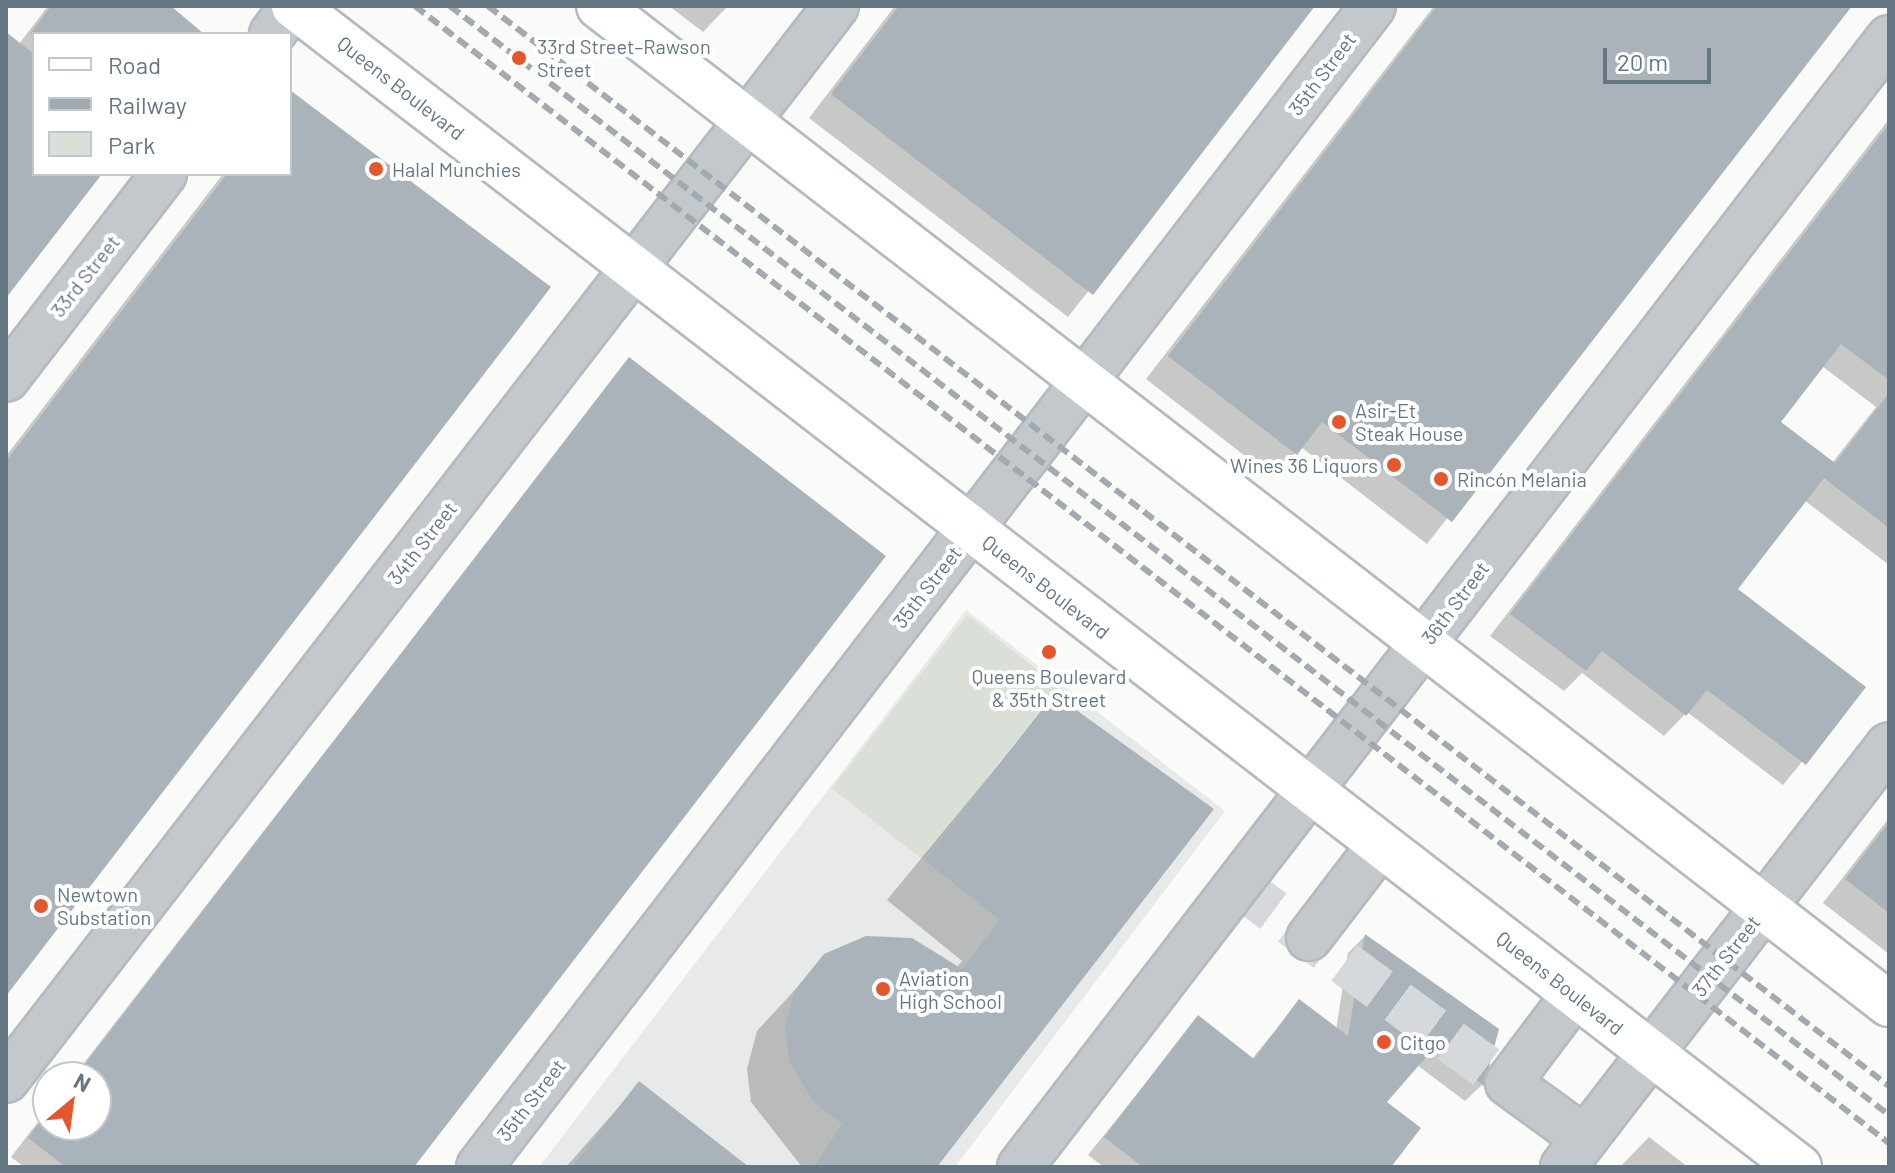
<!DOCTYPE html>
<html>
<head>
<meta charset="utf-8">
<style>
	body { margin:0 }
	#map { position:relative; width:1895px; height:1173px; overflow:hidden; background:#fafaf8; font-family:Barlow,sans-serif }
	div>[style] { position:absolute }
	.built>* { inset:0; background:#e8e9e9 }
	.green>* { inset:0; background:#dadfd7; transform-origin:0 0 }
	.shadow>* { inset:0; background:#0003 }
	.building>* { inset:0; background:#aab3b9 }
	.minor-tunnel>* { height:44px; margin-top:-22px; transform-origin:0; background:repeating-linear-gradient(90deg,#d5d9db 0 44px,transparent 0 66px) }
	.roads { filter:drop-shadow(2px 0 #b5babe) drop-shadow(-2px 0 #b5babe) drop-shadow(0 2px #b5babe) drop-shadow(0 -2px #b5babe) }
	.minor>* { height:44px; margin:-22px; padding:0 22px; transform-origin:22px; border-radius:22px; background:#c3c8cc }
	.major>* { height:44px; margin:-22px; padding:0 22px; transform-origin:22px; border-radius:22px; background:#fff }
	.rail>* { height:6px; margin-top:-3px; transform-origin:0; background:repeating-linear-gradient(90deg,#a2aab0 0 12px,transparent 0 18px) }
	.dots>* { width:22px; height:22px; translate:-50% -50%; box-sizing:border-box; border:4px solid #fff; border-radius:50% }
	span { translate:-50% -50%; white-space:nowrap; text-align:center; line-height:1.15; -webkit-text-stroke:8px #fff; paint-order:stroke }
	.poi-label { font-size:20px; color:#657683 }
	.left { translate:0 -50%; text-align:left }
	.right { translate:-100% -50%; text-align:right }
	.street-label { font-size:20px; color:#657683 }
	.frame { position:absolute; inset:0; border:8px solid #657683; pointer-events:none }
	.legend { position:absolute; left:32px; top:32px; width:260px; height:144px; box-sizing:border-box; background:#fff; border:2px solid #c1c8cd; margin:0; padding:10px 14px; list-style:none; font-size:24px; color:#657683 }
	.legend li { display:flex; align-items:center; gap:16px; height:40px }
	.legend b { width:40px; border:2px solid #c1c8cd }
	.north { position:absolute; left:32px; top:1061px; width:80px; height:80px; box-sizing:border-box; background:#fff; border:2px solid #c1c8cd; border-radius:50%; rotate:29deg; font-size:22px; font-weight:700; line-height:32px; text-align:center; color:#657683 }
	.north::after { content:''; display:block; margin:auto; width:28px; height:36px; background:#e4572e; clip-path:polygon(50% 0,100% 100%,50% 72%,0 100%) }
	.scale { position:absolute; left:1603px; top:48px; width:108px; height:36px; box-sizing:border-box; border:4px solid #657683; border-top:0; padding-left:10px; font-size:24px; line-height:28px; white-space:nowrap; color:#657683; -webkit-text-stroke:6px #fff; paint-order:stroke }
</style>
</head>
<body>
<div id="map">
	<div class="built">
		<div style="clip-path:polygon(966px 610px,1225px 811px,955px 1167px,539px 1167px)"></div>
	</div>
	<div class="green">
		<div style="left:967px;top:615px;width:116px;height:220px;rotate:38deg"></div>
	</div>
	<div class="shadow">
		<div style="clip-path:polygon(48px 6px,170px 6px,202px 34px,34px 34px,34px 174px,99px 174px,6px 295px,6px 35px,19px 44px)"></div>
		<div style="clip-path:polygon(669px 6px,728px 6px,703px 32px)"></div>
		<div style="clip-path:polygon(895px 6px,1313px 6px,1068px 317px,809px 118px)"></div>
		<div style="clip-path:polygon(1434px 6px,1850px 6px,1427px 544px,1301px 447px,1272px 477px,1146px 379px)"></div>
		<div style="clip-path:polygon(290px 93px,548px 287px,6px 992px,6px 456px,223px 174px,290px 174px)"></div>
		<div style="clip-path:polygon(evenodd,1889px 119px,1889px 565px,1804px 500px,1736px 589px,1863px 687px,1783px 785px,1687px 712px,1664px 736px,1582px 673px,1564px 691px,1490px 636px,1889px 119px,1822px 366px,1876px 407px,1832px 463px,1779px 422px,1822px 366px)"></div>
		<div style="clip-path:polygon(629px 360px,412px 1167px,24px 1167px,11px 1157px,48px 1109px,48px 1125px,96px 1125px,96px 1077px,73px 1077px)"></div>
		<div style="clip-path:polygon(1054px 697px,1212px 810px,935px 1167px,802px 1167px,751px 1102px,747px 1069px,757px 1031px,826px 956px,956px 968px,962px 961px,887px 900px)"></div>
		<div style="clip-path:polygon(1889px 818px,1889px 954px,1823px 903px)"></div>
		<div style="clip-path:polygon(1365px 936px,1496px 1030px,1482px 1085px,1465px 1101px,1417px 1065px,1384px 1103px,1391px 1167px,1104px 1167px,1088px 1155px,1198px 1018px,1251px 1060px,1299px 1002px,1336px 1030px,1348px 953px)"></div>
		<div style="clip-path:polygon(639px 1084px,745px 1167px,566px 1167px)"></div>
		<div style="clip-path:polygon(1649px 1137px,1688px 1167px,1620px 1167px)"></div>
	</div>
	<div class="building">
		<div style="clip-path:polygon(51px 6px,171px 6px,204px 34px,30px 34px)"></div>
		<div style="clip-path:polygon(899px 6px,1315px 6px,1093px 295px,831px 94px)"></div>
		<div style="clip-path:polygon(1437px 6px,1852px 6px,1452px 522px,1322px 422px,1297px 455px,1168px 356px)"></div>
		<div style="clip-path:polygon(6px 32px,34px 54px,34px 174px,102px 174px,6px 298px)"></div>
		<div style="clip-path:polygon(290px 90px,551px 287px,6px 996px,6px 461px,227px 174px,290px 174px)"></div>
		<div style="clip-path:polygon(1889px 124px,1889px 380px,1841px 344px,1781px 422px,1835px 463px,1889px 393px,1889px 528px,1824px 478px,1738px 589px,1866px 687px,1806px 765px,1707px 690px,1686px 716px,1602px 651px,1586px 671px,1510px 614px)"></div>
		<div style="clip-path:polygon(629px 357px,886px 556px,414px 1167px,66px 1167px,28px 1138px,48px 1111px,48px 1125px,96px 1125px,96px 1077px,75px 1077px)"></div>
		<div style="clip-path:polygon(1054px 694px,1214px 809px,937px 1167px,814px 1167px,842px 1124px,814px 1102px,790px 1063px,785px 1028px,795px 990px,824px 954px,866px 936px,912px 938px,962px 969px,1000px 920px,924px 860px)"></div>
		<div style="clip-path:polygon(1889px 822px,1889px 913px,1845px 879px)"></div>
		<div style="clip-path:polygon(1365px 934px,1499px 1029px,1484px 1086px,1434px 1048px,1387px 1102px,1421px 1128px,1391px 1167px,1143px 1167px,1104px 1137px,1198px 1015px,1254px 1059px,1299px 999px,1348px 1036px)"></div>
		<div style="clip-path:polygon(639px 1081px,749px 1167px,572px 1167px)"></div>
	</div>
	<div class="minor-tunnel">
		<div style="left:1238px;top:885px;width:335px;rotate:36.3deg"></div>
	</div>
	<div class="roads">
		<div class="minor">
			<div style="left:272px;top:34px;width:35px;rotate:-53deg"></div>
			<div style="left:6px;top:379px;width:259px;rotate:-52.4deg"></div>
			<div style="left:1309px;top:938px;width:117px;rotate:-52.6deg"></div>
			<div style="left:1575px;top:994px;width:111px;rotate:127deg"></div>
			<div style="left:1508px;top:1083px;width:95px;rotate:36deg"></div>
			<div style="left:6px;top:1080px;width:1357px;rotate:-52.3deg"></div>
			<div style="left:479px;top:1167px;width:1465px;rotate:-52.4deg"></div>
			<div style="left:1020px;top:1167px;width:1425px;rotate:-52.41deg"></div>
			<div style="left:1563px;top:1167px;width:533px;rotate:-52.31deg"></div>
		</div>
		<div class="major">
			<div style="left:294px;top:6px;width:1901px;rotate:37.65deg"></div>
			<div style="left:599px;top:6px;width:1631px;rotate:37.73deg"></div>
		</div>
	</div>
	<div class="rail">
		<div style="left:415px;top:6px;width:1862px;rotate:37.65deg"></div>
		<div style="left:450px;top:6px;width:1817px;rotate:37.62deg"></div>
		<div style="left:488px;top:6px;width:1769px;rotate:37.63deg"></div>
	</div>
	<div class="dots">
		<div style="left:519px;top:58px;background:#e4572e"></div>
		<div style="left:376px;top:169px;background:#e4572e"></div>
		<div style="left:1339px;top:422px;background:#e4572e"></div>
		<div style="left:1394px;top:465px;background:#e4572e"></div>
		<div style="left:1441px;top:479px;background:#e4572e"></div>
		<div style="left:1049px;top:652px;background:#e4572e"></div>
		<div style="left:41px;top:906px;background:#e4572e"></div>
		<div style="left:883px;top:989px;background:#e4572e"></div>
		<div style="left:1384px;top:1042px;background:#e4572e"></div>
	</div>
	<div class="poi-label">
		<span class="left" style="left:537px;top:58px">33rd Street–Rawson<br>Street</span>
		<span class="left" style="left:392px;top:169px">Halal Munchies</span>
		<span class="left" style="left:1355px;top:422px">Asir-Et<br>Steak House</span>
		<span class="right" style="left:1378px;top:465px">Wines 36 Liquors</span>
		<span class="left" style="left:1457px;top:479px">Rincón Melania</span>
		<span style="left:1049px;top:688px">Queens Boulevard<br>&amp; 35th Street</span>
		<span class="left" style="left:57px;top:906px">Newtown<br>Substation</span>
		<span class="left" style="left:899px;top:990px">Aviation<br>High School</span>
		<span class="left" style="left:1400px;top:1042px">Citgo</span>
	</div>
	<div class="street-label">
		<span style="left:1322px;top:74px;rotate:-53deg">35th Street</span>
		<span style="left:401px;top:88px;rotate:38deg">Queens Boulevard</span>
		<span style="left:85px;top:276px;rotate:-52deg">33rd Street</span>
		<span style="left:422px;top:543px;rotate:-52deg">34th Street</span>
		<span style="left:927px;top:587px;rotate:-52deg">35th Street</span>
		<span style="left:1046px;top:587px;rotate:38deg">Queens Boulevard</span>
		<span style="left:1455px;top:603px;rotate:-53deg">36th Street</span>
		<span style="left:1726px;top:956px;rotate:-52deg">37th Street</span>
		<span style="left:1560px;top:983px;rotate:38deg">Queens Boulevard</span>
		<span style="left:531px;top:1100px;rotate:-52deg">35th Street</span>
	</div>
	<div class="frame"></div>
	<ul class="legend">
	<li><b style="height:10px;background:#fff"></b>Road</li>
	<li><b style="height:10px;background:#a2aab0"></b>Railway</li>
	<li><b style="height:22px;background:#dadfd7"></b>Park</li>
	</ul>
	<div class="north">N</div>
	<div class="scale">20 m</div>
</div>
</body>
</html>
